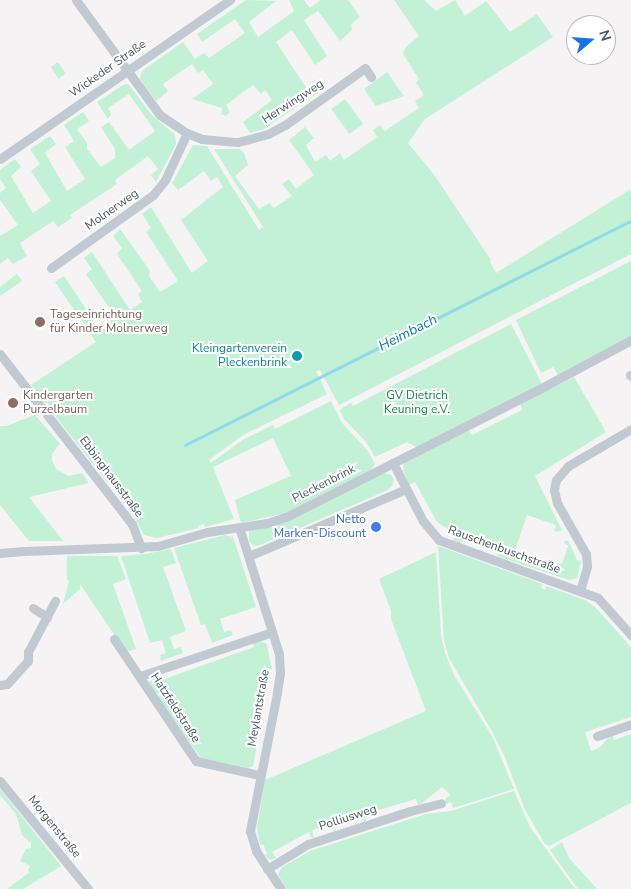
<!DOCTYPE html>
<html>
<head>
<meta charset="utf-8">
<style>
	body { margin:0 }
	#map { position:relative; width:631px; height:889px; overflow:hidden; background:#f5f3f3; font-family:"Nunito Sans",sans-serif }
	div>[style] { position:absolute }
	.green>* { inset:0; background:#c3f1d5; transform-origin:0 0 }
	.stream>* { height:2.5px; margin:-1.25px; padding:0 1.25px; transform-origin:1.25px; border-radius:1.25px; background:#90daee }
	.minor>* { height:9px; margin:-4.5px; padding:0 4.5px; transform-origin:4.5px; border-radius:4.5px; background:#c1cad2 }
	.dots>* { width:14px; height:14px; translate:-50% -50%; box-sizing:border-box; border:2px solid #fff; border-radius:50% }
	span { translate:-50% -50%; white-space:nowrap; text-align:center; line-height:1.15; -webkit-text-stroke:4px #fff; paint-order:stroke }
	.street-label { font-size:12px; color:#4a5661 }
	.education-label { font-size:12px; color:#785e54 }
	.left { translate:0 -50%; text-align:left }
	.culture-label { font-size:12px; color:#0d838f }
	.right { translate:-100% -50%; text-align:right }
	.park-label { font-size:12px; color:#17864f }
	.shop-label { font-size:12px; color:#366cbe }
	.water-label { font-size:14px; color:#0c7c9b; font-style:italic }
	.north { position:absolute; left:566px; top:15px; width:50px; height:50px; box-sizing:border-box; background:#fff; border:1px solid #b7bbc0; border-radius:50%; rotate:72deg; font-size:14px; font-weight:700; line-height:20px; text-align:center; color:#4a5661 }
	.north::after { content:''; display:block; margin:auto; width:18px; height:22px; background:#1a73e8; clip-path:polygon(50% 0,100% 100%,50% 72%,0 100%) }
</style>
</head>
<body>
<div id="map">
	<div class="green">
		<div style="clip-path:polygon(246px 0,276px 1px,249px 22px,258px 37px,294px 11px,289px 0,304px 0,310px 8px,321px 0,348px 0,360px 17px,351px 24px,352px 30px,340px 41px,318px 11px,304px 20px,327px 56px,315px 65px,292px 30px,276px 42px,309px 92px,320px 85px,323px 89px,264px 129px,250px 133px,243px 122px,272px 100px,265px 90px,261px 94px,253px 85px,226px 105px,230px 112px,226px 116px,221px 114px,222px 108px,192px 99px,213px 84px,203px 70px,198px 73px,192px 64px,163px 84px,168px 91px,156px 101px,140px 79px,142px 71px,183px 42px,195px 59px,204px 53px,209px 58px,245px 33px,235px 19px,202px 42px,197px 34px)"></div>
		<div style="clip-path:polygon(394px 0,424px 0,436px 11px,455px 0,465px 16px,486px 1px,510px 32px,537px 14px,553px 37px,425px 119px,408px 143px,435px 176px,491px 260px,490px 262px,496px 273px,631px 189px,631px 254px,339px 405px,320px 370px,316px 371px,327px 394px,243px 435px,209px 460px,211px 463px,244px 439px,273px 425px,275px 429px,331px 401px,342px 423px,368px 451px,375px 464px,371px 470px,286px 513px,241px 523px,235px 500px,291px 476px,273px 438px,213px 467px,234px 519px,205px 527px,204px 524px,198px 526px,198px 528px,157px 538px,144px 535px,132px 513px,113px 488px,117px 484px,114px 481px,111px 484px,107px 482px,31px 385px,96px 342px,55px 282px,64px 276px,86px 309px,85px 312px,98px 329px,111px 321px,106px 312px,110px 309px,86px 274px,92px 269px,84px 258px,92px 252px,130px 310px,142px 302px,138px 294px,142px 291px,117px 254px,122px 248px,113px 236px,120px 229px,150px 271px,149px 276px,160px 292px,178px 281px,146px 232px,151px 228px,142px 214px,151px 207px,192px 273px,208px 261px,181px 220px,223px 187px,217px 177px,211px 181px,204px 171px,178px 190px,172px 183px,193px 145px,207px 146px,259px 230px,263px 227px,214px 149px,240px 149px,244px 153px,248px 165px,235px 176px,259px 209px,269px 203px,274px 208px,292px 196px,282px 184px,289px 179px,296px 189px,314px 175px,289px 140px,305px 127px,314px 138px,306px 145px,315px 162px,326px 155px,330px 161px,340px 153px,344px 160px,377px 137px,373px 130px,380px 125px,385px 131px,419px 108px,415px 101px,424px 95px,416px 83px,419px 79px,403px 54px,406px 47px,419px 36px)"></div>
		<div style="left:58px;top:62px;width:14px;height:9px;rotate:56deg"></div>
		<div style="clip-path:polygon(387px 72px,404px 96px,376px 106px,364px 89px)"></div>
		<div style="clip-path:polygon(127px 84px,130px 86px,151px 114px,175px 135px,176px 144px,156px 182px,151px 175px,158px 169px,148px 156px,115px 180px,117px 184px,70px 215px,72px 218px,58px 227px,53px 221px,20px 243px,27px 256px,13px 264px,8px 258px,0 264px,0 236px,18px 225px,0 200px,0 193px,6px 188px,0 179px,0 170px,15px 159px,21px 167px,11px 176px,33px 213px,51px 201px,31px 171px,40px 164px,30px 149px,50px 136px,56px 144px,45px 153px,67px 191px,85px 179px,65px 147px,74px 141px,64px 125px,83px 112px,89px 121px,77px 129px,87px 143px,87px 149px,101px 167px,115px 158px,115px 149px,101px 127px,109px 122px,129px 150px,155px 131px,129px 94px,108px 108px,111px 114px,108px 119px,97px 102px,123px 85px)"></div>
		<div style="left:345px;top:99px;width:31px;height:17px;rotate:54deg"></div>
		<div style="clip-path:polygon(631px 261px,631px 337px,559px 377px,553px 367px,541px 373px,516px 320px)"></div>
		<div style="clip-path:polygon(17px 274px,22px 281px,0 296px,0 287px)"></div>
		<div style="clip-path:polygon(511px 324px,541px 382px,541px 385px,418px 448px,407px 442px,375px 457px,366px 442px,344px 419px,340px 410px,342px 408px,351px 403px,353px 406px)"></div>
		<div style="clip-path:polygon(574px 377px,606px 432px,535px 476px,562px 530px,558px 532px,554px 531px,556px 525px,527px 515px,514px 553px,555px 568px,557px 563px,562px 564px,568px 546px,563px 542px,568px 540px,577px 560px,581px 561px,577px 578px,569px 580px,497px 556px,499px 550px,464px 538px,461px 544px,453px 541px,455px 534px,437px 522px,415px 482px,409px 485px,403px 470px,404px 462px,468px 429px,472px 435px,522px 410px,520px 404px)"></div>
		<div style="clip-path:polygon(35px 415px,60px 444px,52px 454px,52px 460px,56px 469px,69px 476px,82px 473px,89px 483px,29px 497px,63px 541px,29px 541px,0 505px,0 426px,6px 426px)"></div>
		<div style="clip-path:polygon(382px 472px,391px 475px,394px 480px,392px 486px,388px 490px,260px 545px,254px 546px,249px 541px,249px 531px,284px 522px)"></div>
		<div style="clip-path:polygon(225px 535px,233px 537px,256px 607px,220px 619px,224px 632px,231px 630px,233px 635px,212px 643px,205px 624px,201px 625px,174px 548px)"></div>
		<div style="clip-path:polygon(438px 546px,542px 584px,541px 588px,545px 590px,546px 586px,585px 600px,595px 607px,631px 647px,631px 717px,585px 732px,591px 751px,599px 748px,612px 734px,614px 740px,631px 734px,631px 803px,549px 846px,545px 844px,525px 810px,504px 755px,490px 728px,449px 658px,444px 640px)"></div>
		<div style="clip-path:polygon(171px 549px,176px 563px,163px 567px,186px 631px,170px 637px,174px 649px,181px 647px,183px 653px,161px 661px,160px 655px,166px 653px,162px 640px,150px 643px,121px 556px,145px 554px)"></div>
		<div style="clip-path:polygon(436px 552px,441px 635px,445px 653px,454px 675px,493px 738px,514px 789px,453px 808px,451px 802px,445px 804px,445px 799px,451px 795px,442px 787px,421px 804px,418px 805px,416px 799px,365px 814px,366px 821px,363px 822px,361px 816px,312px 830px,314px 837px,311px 838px,309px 832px,272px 852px,276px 858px,270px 860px,265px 855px,267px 853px,263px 844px,260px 845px,257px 828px,265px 780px,426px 711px,391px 619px,391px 611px,379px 579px)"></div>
		<div style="clip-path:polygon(67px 556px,117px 556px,126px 579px,113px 584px,136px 649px,126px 652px,80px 584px,80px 589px,63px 604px,69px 581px,67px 580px)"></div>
		<div style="clip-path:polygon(257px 640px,267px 644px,271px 667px,253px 766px,248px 768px,201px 758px,149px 686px,149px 682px,156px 675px,159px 681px,254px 647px,252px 641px)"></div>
		<div style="clip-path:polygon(0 789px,61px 866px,23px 889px,7px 889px,30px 872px,28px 871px,30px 866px,20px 861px,26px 849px,31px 848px,31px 843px,22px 835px,16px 814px,0 795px)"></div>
		<div style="clip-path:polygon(514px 791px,530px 827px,575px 889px,287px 889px,278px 875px,282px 867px,310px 851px,426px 814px,451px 811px)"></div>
		<div style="clip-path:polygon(562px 842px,569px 858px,597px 889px,578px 889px,550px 850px)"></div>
	</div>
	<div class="stream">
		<div style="left:185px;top:445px;width:499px;rotate:-26.7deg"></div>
	</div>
	<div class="minor">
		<div style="left:76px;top:0;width:142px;rotate:53.9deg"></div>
		<div style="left:160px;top:115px;width:32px;rotate:34deg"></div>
		<div style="left:187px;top:133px;width:16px;rotate:22deg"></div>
		<div style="left:202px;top:139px;width:36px;rotate:5deg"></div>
		<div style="left:238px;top:142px;width:31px;rotate:-15deg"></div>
		<div style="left:268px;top:134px;width:19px;rotate:-28deg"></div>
		<div style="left:285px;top:125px;width:98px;rotate:-35.5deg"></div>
		<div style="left:365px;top:68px;width:11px;rotate:56deg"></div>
		<div style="left:0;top:159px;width:280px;rotate:-34.7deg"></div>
		<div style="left:51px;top:268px;width:125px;rotate:-35.6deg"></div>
		<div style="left:153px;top:195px;width:19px;rotate:-51deg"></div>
		<div style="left:165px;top:180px;width:52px;rotate:-64.9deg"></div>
		<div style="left:0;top:354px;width:215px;rotate:52.2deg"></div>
		<div style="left:132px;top:524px;width:26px;rotate:69deg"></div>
		<div style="left:630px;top:375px;width:1px;rotate:45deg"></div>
		<div style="left:393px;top:463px;width:65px;rotate:62.7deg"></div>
		<div style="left:423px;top:521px;width:25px;rotate:50deg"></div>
		<div style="left:439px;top:540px;width:169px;rotate:20deg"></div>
		<div style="left:598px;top:598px;width:50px;rotate:48.3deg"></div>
		<div style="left:239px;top:527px;width:133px;rotate:72.5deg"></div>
		<div style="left:279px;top:654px;width:19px;rotate:87deg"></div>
		<div style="left:280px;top:673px;width:20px;rotate:99deg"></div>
		<div style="left:277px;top:693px;width:141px;rotate:101.1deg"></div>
		<div style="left:250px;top:831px;width:21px;rotate:73deg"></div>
		<div style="left:256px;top:851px;width:45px;rotate:56.7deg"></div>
		<div style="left:0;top:553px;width:23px;rotate:-5deg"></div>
		<div style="left:23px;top:551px;width:135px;rotate:-2.1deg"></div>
		<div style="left:158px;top:546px;width:51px;rotate:-15.9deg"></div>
		<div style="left:207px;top:532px;width:61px;rotate:-8.5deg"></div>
		<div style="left:267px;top:523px;width:20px;rotate:-18deg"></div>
		<div style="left:286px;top:517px;width:290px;rotate:-26.8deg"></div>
		<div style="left:545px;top:386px;width:98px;rotate:-28.1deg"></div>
		<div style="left:249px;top:556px;width:171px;rotate:-23.1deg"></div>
		<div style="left:580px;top:591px;width:26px;rotate:-74deg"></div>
		<div style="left:587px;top:566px;width:12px;rotate:-95deg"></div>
		<div style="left:586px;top:554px;width:59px;rotate:-119.6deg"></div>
		<div style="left:557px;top:503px;width:13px;rotate:-103deg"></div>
		<div style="left:554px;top:490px;width:10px;rotate:-79deg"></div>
		<div style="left:556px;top:480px;width:18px;rotate:-49deg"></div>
		<div style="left:568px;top:466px;width:73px;rotate:-30.4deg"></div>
		<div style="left:33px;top:608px;width:17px;rotate:33deg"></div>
		<div style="left:114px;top:639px;width:147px;rotate:56.1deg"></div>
		<div style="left:196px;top:761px;width:65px;rotate:12.5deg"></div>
		<div style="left:140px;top:676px;width:139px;rotate:-18.4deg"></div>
		<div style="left:0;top:685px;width:7px;rotate:-8deg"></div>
		<div style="left:7px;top:684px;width:31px;rotate:-48deg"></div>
		<div style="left:28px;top:661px;width:9px;rotate:-90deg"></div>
		<div style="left:28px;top:652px;width:58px;rotate:-62.1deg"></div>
		<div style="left:597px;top:736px;width:36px;rotate:-19deg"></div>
		<div style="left:0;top:781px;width:139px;rotate:50.8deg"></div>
		<div style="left:267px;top:869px;width:48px;rotate:-31.4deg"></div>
		<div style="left:308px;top:844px;width:107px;rotate:-17.9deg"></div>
		<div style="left:410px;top:811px;width:32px;rotate:-14deg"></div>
	</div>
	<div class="dots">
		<div style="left:40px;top:322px;background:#8d6e63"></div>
		<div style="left:297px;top:356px;background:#0f9aa8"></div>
		<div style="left:13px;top:403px;background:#8d6e63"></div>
		<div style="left:376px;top:527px;background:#3f7fe0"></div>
	</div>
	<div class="street-label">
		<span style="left:108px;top:69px;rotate:-35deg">Wickeder Straße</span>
		<span style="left:293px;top:102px;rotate:-33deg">Herwingweg</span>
		<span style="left:112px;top:210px;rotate:-35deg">Molnerweg</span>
		<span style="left:111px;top:477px;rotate:53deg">Ebbinghausstraße</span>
		<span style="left:324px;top:484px;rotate:-27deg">Pleckenbrink</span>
		<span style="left:504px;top:550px;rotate:20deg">Rauschenbuschstraße</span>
		<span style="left:175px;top:708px;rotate:57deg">Hatzfeldstraße</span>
		<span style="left:259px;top:708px;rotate:-80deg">Meylantstraße</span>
		<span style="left:348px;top:818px;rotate:-18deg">Polliusweg</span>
		<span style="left:54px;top:827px;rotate:51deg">Morgenstraße</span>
	</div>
	<div class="education-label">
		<span class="left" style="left:50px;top:322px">Tageseinrichtung<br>für Kinder Molnerweg</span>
		<span class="left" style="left:23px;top:403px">Kindergarten<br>Purzelbaum</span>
	</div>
	<div class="culture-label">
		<span class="right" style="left:287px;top:356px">Kleingartenverein<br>Pleckenbrink</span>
	</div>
	<div class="park-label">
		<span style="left:417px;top:403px">GV Dietrich<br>Keuning e.V.</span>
	</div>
	<div class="shop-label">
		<span class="right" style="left:366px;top:527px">Netto<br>Marken-Discount</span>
	</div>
	<div class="water-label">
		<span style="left:408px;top:333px;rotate:-27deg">Heimbach</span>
	</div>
	<div class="north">N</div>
</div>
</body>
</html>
